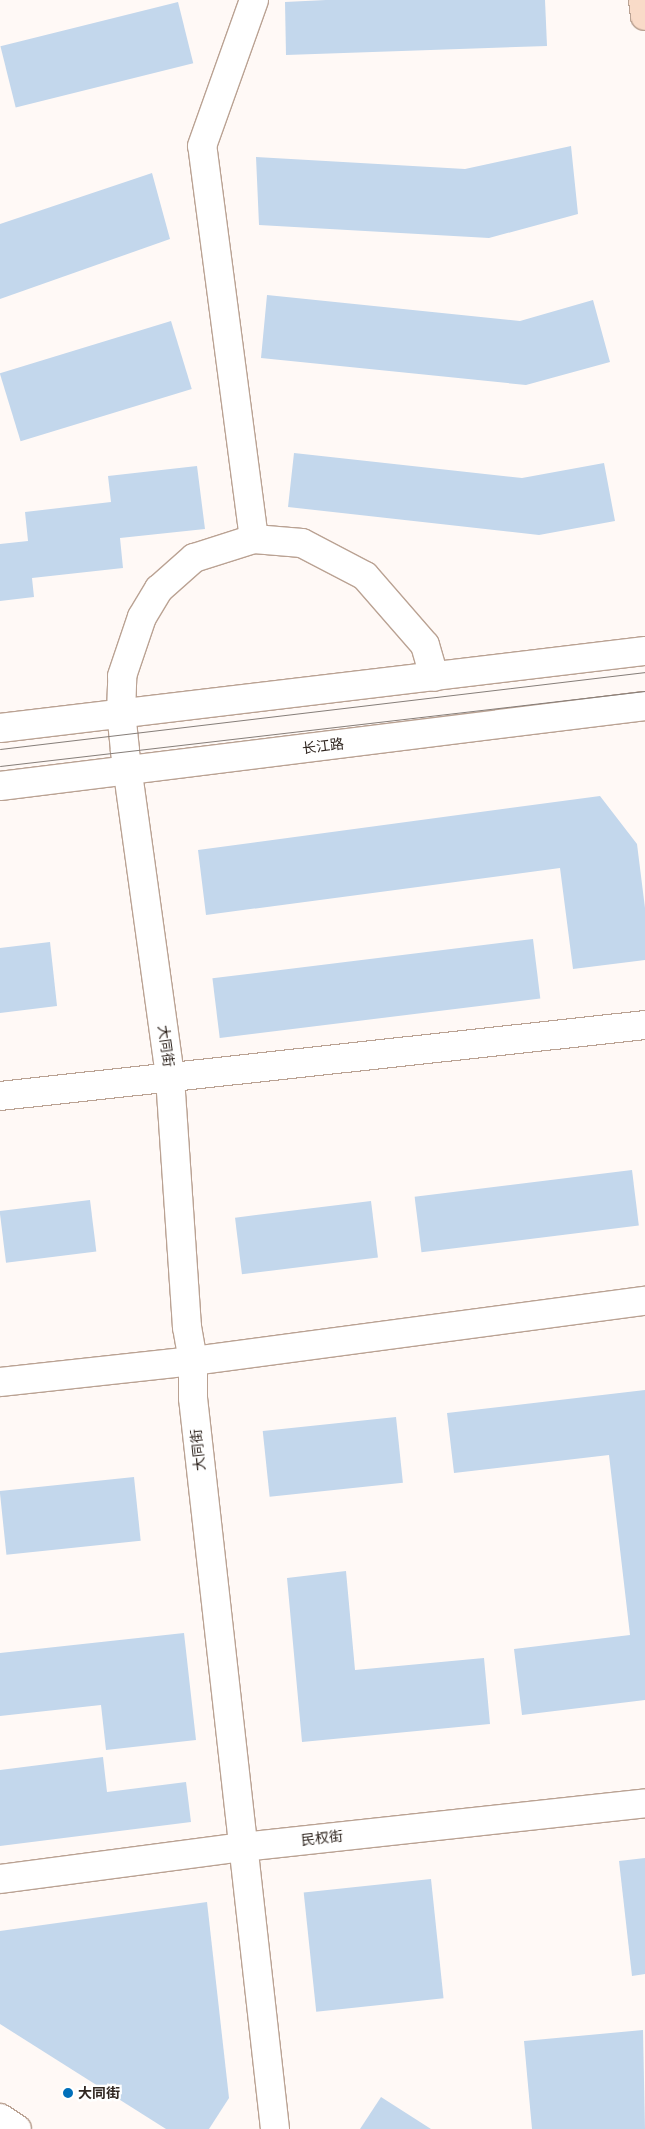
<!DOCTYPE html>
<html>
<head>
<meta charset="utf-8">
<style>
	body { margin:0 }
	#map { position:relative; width:645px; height:2129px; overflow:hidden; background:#fff9f6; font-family:Mulish,"Noto Sans SC",sans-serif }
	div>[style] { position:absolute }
	.building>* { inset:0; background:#c3d7ec; transform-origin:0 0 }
	.roads { filter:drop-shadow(1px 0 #baa293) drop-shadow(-1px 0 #baa293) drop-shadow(0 1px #baa293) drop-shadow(0 -1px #baa293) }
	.street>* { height:28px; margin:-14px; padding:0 14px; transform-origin:14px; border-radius:14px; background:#fff }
	.secondary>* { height:28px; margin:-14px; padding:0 14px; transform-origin:14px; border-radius:14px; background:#fff }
	.primary>* { height:28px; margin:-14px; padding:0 14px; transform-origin:14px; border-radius:14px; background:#f9dbc8 }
	.tram>* { height:1px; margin:-0.5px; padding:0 0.5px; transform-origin:0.5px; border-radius:0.5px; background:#867e79 }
	.dots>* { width:14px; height:14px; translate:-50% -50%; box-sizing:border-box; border:2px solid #fff; border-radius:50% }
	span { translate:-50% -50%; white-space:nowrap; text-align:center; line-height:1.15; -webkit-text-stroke:4.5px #fff; paint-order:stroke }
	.street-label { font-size:14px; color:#312721 }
	.poi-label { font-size:14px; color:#312721; font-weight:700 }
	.left { translate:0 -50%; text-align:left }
</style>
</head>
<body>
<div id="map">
	<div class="building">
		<div style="clip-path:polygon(326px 0,545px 0,547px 46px,286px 55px,285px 2px)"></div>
		<div style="left:178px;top:2px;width:63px;height:183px;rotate:76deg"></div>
		<div style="clip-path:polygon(571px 146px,578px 214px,489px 238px,259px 225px,256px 157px,465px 169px)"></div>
		<div style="clip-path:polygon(152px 173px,170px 239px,0 299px,0 224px)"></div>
		<div style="clip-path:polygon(267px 295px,520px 321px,593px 300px,610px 362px,526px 385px,261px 358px)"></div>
		<div style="left:171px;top:321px;width:71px;height:179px;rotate:73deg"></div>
		<div style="clip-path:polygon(294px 453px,522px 478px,604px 463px,615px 521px,539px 535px,288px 507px)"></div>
		<div style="clip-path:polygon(197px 466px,205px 529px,120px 538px,123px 568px,32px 578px,34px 597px,0 601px,0 544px,28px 541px,25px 512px,111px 502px,108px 476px)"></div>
		<div style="clip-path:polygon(600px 796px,637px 844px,645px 908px,645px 960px,573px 969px,560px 868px,206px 915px,198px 850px)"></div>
		<div style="left:533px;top:939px;width:60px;height:323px;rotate:83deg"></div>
		<div style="clip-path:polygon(50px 942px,57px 1006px,0 1013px,0 948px)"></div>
		<div style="left:632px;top:1170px;width:56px;height:219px;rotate:83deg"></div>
		<div style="left:90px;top:1200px;width:52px;height:91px;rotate:83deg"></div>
		<div style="left:371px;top:1201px;width:57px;height:137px;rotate:83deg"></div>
		<div style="clip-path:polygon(645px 1390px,645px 1700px,522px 1715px,514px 1649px,630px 1635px,609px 1455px,454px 1473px,447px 1413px)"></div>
		<div style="left:396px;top:1417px;width:66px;height:134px;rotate:84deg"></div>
		<div style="left:134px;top:1477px;width:64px;height:135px;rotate:84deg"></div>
		<div style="clip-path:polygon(346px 1571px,355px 1670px,484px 1658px,490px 1724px,302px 1742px,287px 1578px)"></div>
		<div style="clip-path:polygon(184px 1633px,196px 1740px,106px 1750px,101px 1705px,0 1716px,0 1653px)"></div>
		<div style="clip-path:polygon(103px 1757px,107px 1792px,186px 1782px,191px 1822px,0 1846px,0 1770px)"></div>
		<div style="clip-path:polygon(645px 1858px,645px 1974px,632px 1976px,619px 1861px)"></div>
		<div style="left:431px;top:1879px;width:120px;height:128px;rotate:84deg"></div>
		<div style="clip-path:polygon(207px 1902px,229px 2098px,209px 2129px,166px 2129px,0 2024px,0 1931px)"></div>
		<div style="clip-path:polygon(643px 2030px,645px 2129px,532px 2129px,524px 2041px)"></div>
		<div style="clip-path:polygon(381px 2097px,431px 2129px,360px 2129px)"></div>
	</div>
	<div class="roads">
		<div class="street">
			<div style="left:254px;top:539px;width:396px;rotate:-97.5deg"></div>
			<div style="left:202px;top:146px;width:155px;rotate:-70.4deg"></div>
			<div style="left:0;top:1096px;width:649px;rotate:-6.28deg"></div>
			<div style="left:0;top:1382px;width:194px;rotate:-6.2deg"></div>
			<div style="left:193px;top:1361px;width:456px;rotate:-7.6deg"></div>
			<div style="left:275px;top:2129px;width:736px;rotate:-96.4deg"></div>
			<div style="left:193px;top:1398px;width:37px;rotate:-90deg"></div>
			<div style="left:193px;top:1361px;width:35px;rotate:-100deg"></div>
			<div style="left:187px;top:1327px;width:252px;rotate:-93.9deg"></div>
			<div style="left:170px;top:1076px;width:329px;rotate:-97.9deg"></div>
			<div style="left:125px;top:750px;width:36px;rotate:-96deg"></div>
			<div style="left:121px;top:714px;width:38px;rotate:-88deg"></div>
			<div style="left:122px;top:676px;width:62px;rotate:-71.3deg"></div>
			<div style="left:142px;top:617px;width:33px;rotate:-59deg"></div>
			<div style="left:159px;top:589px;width:47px;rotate:-41.5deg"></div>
			<div style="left:194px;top:558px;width:63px;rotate:-17.6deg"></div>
			<div style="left:254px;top:539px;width:48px;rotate:4.8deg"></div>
			<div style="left:302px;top:543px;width:71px;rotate:27.6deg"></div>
			<div style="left:365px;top:576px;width:91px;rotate:49deg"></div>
			<div style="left:425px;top:645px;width:33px;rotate:74deg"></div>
		</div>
		<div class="secondary">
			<div style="left:0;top:728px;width:650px;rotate:-6.81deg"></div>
			<div style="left:0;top:786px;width:650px;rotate:-7.07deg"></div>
			<div style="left:0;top:1879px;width:245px;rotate:-7.5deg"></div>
			<div style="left:243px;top:1847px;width:404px;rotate:-6.2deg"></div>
			<div style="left:0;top:2118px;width:20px;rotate:33deg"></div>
		</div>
		<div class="primary">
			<div style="left:643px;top:0;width:16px;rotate:83deg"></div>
		</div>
	</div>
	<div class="tram">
		<div style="left:0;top:749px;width:650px;rotate:-6.81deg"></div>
		<div style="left:0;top:766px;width:649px;rotate:-6.63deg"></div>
	</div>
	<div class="dots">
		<div style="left:68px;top:2093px;background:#006fba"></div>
	</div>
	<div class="street-label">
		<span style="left:323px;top:746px;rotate:-7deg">长江路</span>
		<span style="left:166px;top:1046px;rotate:82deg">大同街</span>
		<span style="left:198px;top:1450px;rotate:-96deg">大同街</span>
		<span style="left:322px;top:1838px;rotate:-6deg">民权街</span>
	</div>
	<div class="poi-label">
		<span class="left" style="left:78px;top:2093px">大同街</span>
	</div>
</div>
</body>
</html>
